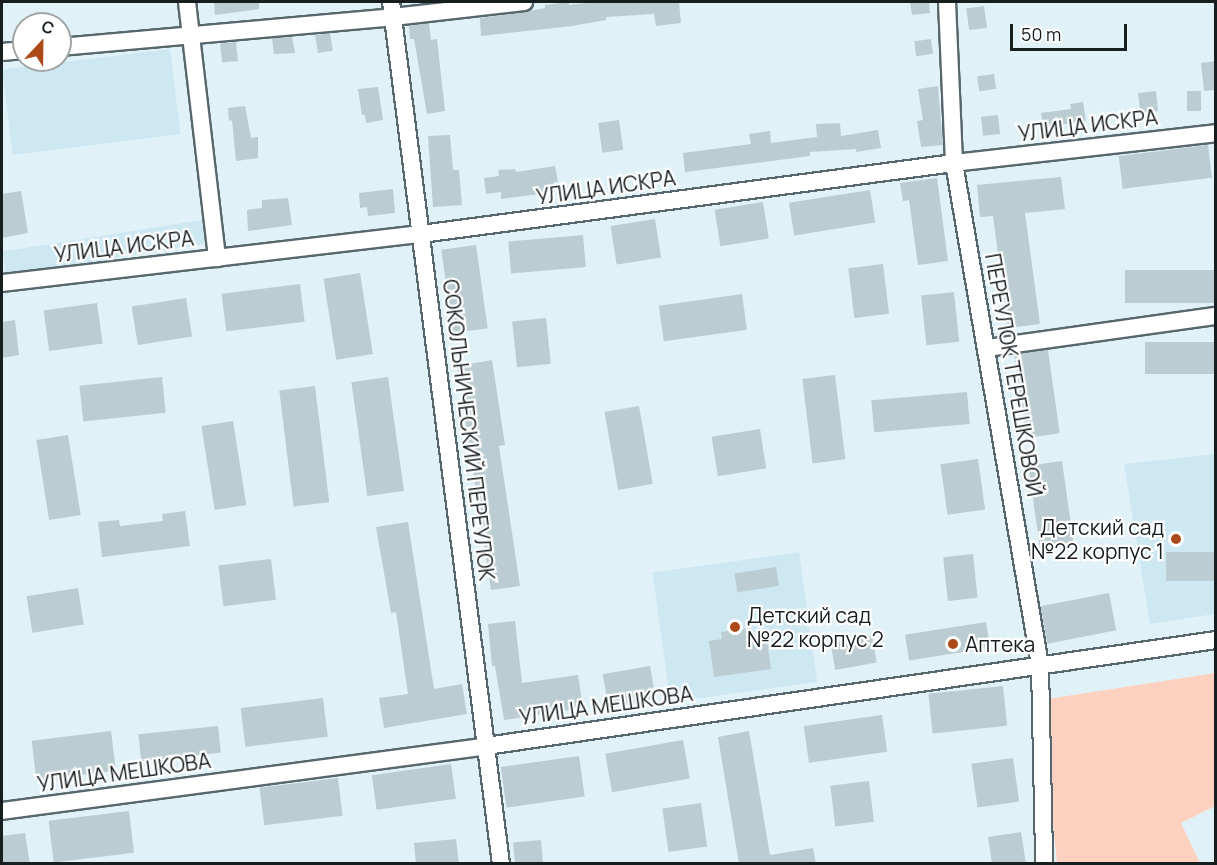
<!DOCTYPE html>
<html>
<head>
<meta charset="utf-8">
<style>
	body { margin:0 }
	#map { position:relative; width:1217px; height:865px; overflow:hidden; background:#e0f2f8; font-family:Manrope,sans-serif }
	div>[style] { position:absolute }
	.built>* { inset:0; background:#cee8f2; transform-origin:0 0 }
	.green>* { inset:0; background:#fdd1c0 }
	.building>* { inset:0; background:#bbccd2; transform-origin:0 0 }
	.roads { filter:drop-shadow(2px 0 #58676d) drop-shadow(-2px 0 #58676d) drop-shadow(0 2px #58676d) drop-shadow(0 -2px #58676d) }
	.street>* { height:16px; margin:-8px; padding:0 8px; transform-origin:8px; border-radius:8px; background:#fff }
	.dots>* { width:16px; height:16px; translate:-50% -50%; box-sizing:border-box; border:3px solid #fff; border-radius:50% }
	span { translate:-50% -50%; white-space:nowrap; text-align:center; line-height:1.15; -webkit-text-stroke:4.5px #fff; paint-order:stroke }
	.street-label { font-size:21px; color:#171e20 }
	.poi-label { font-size:21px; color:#171e20 }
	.right { translate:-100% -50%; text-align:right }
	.left { translate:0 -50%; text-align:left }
	.frame { position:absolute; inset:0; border:3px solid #171e20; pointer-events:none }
	.north { position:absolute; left:12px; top:12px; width:60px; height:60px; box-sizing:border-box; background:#fff; border:2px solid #a2a5a6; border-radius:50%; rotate:22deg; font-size:16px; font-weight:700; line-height:24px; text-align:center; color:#171e20 }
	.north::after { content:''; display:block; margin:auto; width:21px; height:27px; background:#ad4919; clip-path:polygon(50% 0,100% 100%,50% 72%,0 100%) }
	.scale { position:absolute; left:1010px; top:24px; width:117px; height:27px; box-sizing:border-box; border:3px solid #171e20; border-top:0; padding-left:8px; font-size:18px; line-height:21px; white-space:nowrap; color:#171e20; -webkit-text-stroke:4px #fff; paint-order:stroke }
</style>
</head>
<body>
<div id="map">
	<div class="built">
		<div style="left:170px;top:49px;width:86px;height:169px;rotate:83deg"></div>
		<div style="left:202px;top:220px;width:24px;height:202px;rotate:81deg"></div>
		<div style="clip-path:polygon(1215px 454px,1215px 614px,1150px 624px,1124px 464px)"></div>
		<div style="left:799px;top:552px;width:131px;height:148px;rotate:82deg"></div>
	</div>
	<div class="green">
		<div style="clip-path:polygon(1215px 673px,1215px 806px,1181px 823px,1200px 863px,1057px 863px,1041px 700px)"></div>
	</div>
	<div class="building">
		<div style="clip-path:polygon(214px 2px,259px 2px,259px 9px,215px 15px)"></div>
		<div style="clip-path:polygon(569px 2px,569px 5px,594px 2px,679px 2px,681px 23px,656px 26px,654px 14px,606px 17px,606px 20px,572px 26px,481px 36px,480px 18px,525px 12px,545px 8px,545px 5px)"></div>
		<div style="clip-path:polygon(910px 2px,929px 2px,930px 13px,912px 15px)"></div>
		<div style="left:984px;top:6px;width:22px;height:18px;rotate:82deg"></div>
		<div style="clip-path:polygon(429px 23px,431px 40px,437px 39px,445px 111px,427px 114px,414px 39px,410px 39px,409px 26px)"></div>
		<div style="left:330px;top:33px;width:18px;height:15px;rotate:81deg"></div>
		<div style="clip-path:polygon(292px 37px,295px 53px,274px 54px,272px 38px)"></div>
		<div style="left:931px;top:39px;width:15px;height:17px;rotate:82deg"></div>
		<div style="left:236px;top:42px;width:19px;height:16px;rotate:84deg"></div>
		<div style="clip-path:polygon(1215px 61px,1215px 90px,1204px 91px,1201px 63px)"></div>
		<div style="left:994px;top:74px;width:15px;height:17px;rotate:82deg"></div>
		<div style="clip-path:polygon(938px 86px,943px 145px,921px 147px,917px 121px,923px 120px,918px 89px)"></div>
		<div style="clip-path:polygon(378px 87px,383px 120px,366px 123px,365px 115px,362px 115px,358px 89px)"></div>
		<div style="left:1156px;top:91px;width:20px;height:18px;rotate:84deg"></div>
		<div style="left:1187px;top:91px;width:14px;height:20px"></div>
		<div style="clip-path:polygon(1083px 102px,1086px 121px,1060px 125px,1061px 129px,1044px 132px,1041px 113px,1071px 109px,1070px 104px)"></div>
		<div style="clip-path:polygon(245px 106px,251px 138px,258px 137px,258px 158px,236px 161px,232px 120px,229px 121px,228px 108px)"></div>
		<div style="left:998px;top:115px;width:19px;height:17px;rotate:84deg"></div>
		<div style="left:619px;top:120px;width:30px;height:21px;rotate:82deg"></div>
		<div style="clip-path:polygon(840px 123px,841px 136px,878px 130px,881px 148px,856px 152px,856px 149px,810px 152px,810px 156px,685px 172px,683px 153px,751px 144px,749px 134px,770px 131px,771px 143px,817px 137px,816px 124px)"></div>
		<div style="clip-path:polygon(450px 135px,453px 170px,459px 170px,462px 205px,433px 207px,428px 136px)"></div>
		<div style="left:1208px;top:145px;width:33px;height:90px;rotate:83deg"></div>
		<div style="clip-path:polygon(555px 166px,558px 182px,554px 182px,555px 192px,501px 199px,501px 192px,486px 194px,484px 178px,499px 176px,498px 170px,515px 169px,516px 172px)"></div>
		<div style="clip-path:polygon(1061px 177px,1065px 209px,1025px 213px,1040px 324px,1008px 328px,993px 216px,980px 217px,977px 185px)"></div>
		<div style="clip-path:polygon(937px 178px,948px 261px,918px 265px,909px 200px,903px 201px,900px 183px)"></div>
		<div style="clip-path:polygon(393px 189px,395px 213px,368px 216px,367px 207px,360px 208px,359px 193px)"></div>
		<div style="left:870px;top:190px;width:33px;height:82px;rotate:81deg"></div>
		<div style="clip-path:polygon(21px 191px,28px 233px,2px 238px,2px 194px)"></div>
		<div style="clip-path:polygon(288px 198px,292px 225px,248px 231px,247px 210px,262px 208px,262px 200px)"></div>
		<div style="left:763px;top:202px;width:37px;height:49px;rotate:81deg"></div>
		<div style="left:655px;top:219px;width:39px;height:45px;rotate:81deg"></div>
		<div style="left:583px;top:235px;width:32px;height:75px;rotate:85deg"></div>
		<div style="left:476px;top:245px;width:84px;height:35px;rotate:82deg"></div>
		<div style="left:883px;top:264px;width:50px;height:35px;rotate:83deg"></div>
		<div style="left:1215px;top:270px;width:33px;height:90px;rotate:90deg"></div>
		<div style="left:360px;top:273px;width:82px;height:37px;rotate:81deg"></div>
		<div style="left:300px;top:284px;width:38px;height:79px;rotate:83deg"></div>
		<div style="left:954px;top:292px;width:50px;height:33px;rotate:84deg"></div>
		<div style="left:742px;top:294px;width:36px;height:84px;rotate:82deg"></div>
		<div style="left:186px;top:298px;width:39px;height:55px;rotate:81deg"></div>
		<div style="left:97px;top:303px;width:41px;height:54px;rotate:82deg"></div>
		<div style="left:546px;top:318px;width:46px;height:34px;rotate:84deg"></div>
		<div style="clip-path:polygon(15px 320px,19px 355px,2px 358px,2px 322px)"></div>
		<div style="left:1215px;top:342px;width:32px;height:70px;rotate:90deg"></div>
		<div style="left:1048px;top:350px;width:84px;height:34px;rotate:82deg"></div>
		<div style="clip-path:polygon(492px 360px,505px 445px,499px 446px,520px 586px,491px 590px,457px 366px)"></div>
		<div style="left:835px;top:375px;width:85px;height:33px;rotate:83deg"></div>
		<div style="left:162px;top:377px;width:36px;height:83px;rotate:84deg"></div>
		<div style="left:388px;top:377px;width:115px;height:37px;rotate:82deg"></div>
		<div style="left:315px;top:386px;width:117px;height:36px;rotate:83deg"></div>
		<div style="left:967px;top:392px;width:32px;height:96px;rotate:85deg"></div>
		<div style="left:639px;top:406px;width:79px;height:35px;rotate:80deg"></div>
		<div style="left:233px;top:421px;width:85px;height:32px;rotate:81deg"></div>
		<div style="left:760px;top:429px;width:40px;height:49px;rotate:81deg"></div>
		<div style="left:68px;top:435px;width:81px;height:32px;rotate:81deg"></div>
		<div style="left:978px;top:459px;width:51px;height:38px;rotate:82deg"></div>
		<div style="left:1062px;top:461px;width:84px;height:34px;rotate:82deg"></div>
		<div style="clip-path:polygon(185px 511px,190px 546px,102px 557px,98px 522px,119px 520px,120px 526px,163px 521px,162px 514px)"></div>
		<div style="clip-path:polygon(408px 522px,434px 689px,462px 684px,467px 714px,384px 728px,379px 698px,408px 694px,396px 612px,391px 613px,376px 527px)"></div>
		<div style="left:1215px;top:552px;width:29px;height:49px;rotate:90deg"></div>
		<div style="left:973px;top:554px;width:44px;height:30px;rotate:84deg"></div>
		<div style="left:271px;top:559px;width:41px;height:53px;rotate:83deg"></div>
		<div style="left:776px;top:567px;width:19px;height:42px;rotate:81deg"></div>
		<div style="left:78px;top:588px;width:37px;height:52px;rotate:81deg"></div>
		<div style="left:1109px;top:593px;width:38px;height:70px;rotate:79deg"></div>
		<div style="clip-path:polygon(515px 621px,522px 683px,578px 675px,583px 708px,504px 720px,495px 666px,492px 666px,488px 624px)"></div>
		<div style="left:986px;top:622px;width:26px;height:82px;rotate:81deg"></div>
		<div style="clip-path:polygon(751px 628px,752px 635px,766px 633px,771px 669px,714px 677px,709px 641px,722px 639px,721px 632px)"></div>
		<div style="left:872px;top:636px;width:27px;height:42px;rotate:80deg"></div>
		<div style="left:650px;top:666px;width:34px;height:48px;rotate:80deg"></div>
		<div style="left:1003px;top:686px;width:40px;height:75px;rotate:84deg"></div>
		<div style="left:323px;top:698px;width:39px;height:83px;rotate:83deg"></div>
		<div style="left:882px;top:715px;width:37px;height:79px;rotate:82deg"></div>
		<div style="left:218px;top:726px;width:27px;height:80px;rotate:84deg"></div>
		<div style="left:111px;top:731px;width:40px;height:80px;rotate:83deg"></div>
		<div style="clip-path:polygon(749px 731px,770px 855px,813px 848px,816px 864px,739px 864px,718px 737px)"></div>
		<div style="left:683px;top:740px;width:39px;height:79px;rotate:80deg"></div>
		<div style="left:579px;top:756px;width:41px;height:79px;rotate:82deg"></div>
		<div style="left:1013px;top:758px;width:44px;height:42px;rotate:82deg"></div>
		<div style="left:451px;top:764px;width:35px;height:80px;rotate:82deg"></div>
		<div style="left:338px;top:778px;width:38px;height:79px;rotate:83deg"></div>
		<div style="left:869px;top:781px;width:41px;height:39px;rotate:83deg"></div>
		<div style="left:701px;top:803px;width:44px;height:39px;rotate:82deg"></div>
		<div style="left:129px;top:811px;width:42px;height:81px;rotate:83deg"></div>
		<div style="clip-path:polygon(1021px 832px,1026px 864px,992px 864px,988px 837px)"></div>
		<div style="clip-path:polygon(25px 833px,30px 864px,2px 864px,2px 836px)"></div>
		<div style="clip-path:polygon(456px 839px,459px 864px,416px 864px,414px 843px)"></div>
		<div style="left:541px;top:840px;width:24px;height:28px;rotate:85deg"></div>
	</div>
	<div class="roads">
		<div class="street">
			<div style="left:187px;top:2px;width:258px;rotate:83.3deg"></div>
			<div style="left:391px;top:2px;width:869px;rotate:82.73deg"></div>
			<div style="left:947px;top:2px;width:161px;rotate:87.5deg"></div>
			<div style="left:954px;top:163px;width:509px;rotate:80.28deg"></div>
			<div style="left:1040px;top:665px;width:199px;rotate:88.8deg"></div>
			<div style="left:60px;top:47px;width:334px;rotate:-5.1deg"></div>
			<div style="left:393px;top:17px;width:132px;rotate:-6.5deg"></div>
			<div style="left:2px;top:52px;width:22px;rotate:-5deg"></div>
			<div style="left:2px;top:283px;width:422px;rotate:-6.7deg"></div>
			<div style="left:421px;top:234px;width:538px;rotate:-7.59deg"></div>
			<div style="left:954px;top:163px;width:264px;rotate:-6.5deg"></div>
			<div style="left:987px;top:348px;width:231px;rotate:-8deg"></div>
			<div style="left:2px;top:811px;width:488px;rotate:-7.6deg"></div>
			<div style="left:486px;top:746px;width:738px;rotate:-8.26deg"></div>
		</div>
	</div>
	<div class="dots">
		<div style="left:1176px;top:539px;background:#ad4919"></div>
		<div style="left:735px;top:627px;background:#ad4919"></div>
		<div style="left:953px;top:644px;background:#ad4919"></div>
	</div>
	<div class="street-label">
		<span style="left:1088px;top:125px;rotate:-7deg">УЛИЦА ИСКРА</span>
		<span style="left:606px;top:187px;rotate:-8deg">УЛИЦА ИСКРА</span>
		<span style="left:124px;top:246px;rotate:-7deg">УЛИЦА ИСКРА</span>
		<span style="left:1014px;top:375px;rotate:80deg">ПЕРЕУЛОК ТЕРЕШКОВОЙ</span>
		<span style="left:469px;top:430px;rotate:83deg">СОКОЛЬНИЧЕСКИЙ ПЕРЕУЛОК</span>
		<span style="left:606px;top:705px;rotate:-8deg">УЛИЦА МЕШКОВА</span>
		<span style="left:124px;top:772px;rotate:-8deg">УЛИЦА МЕШКОВА</span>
	</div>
	<div class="poi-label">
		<span class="right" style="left:1164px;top:539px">Детский сад<br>№22 корпус 1</span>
		<span class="left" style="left:747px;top:627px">Детский сад<br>№22 корпус 2</span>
		<span class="left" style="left:965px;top:644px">Аптека</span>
	</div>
	<div class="frame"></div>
	<div class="north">С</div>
	<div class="scale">50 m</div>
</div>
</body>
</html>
